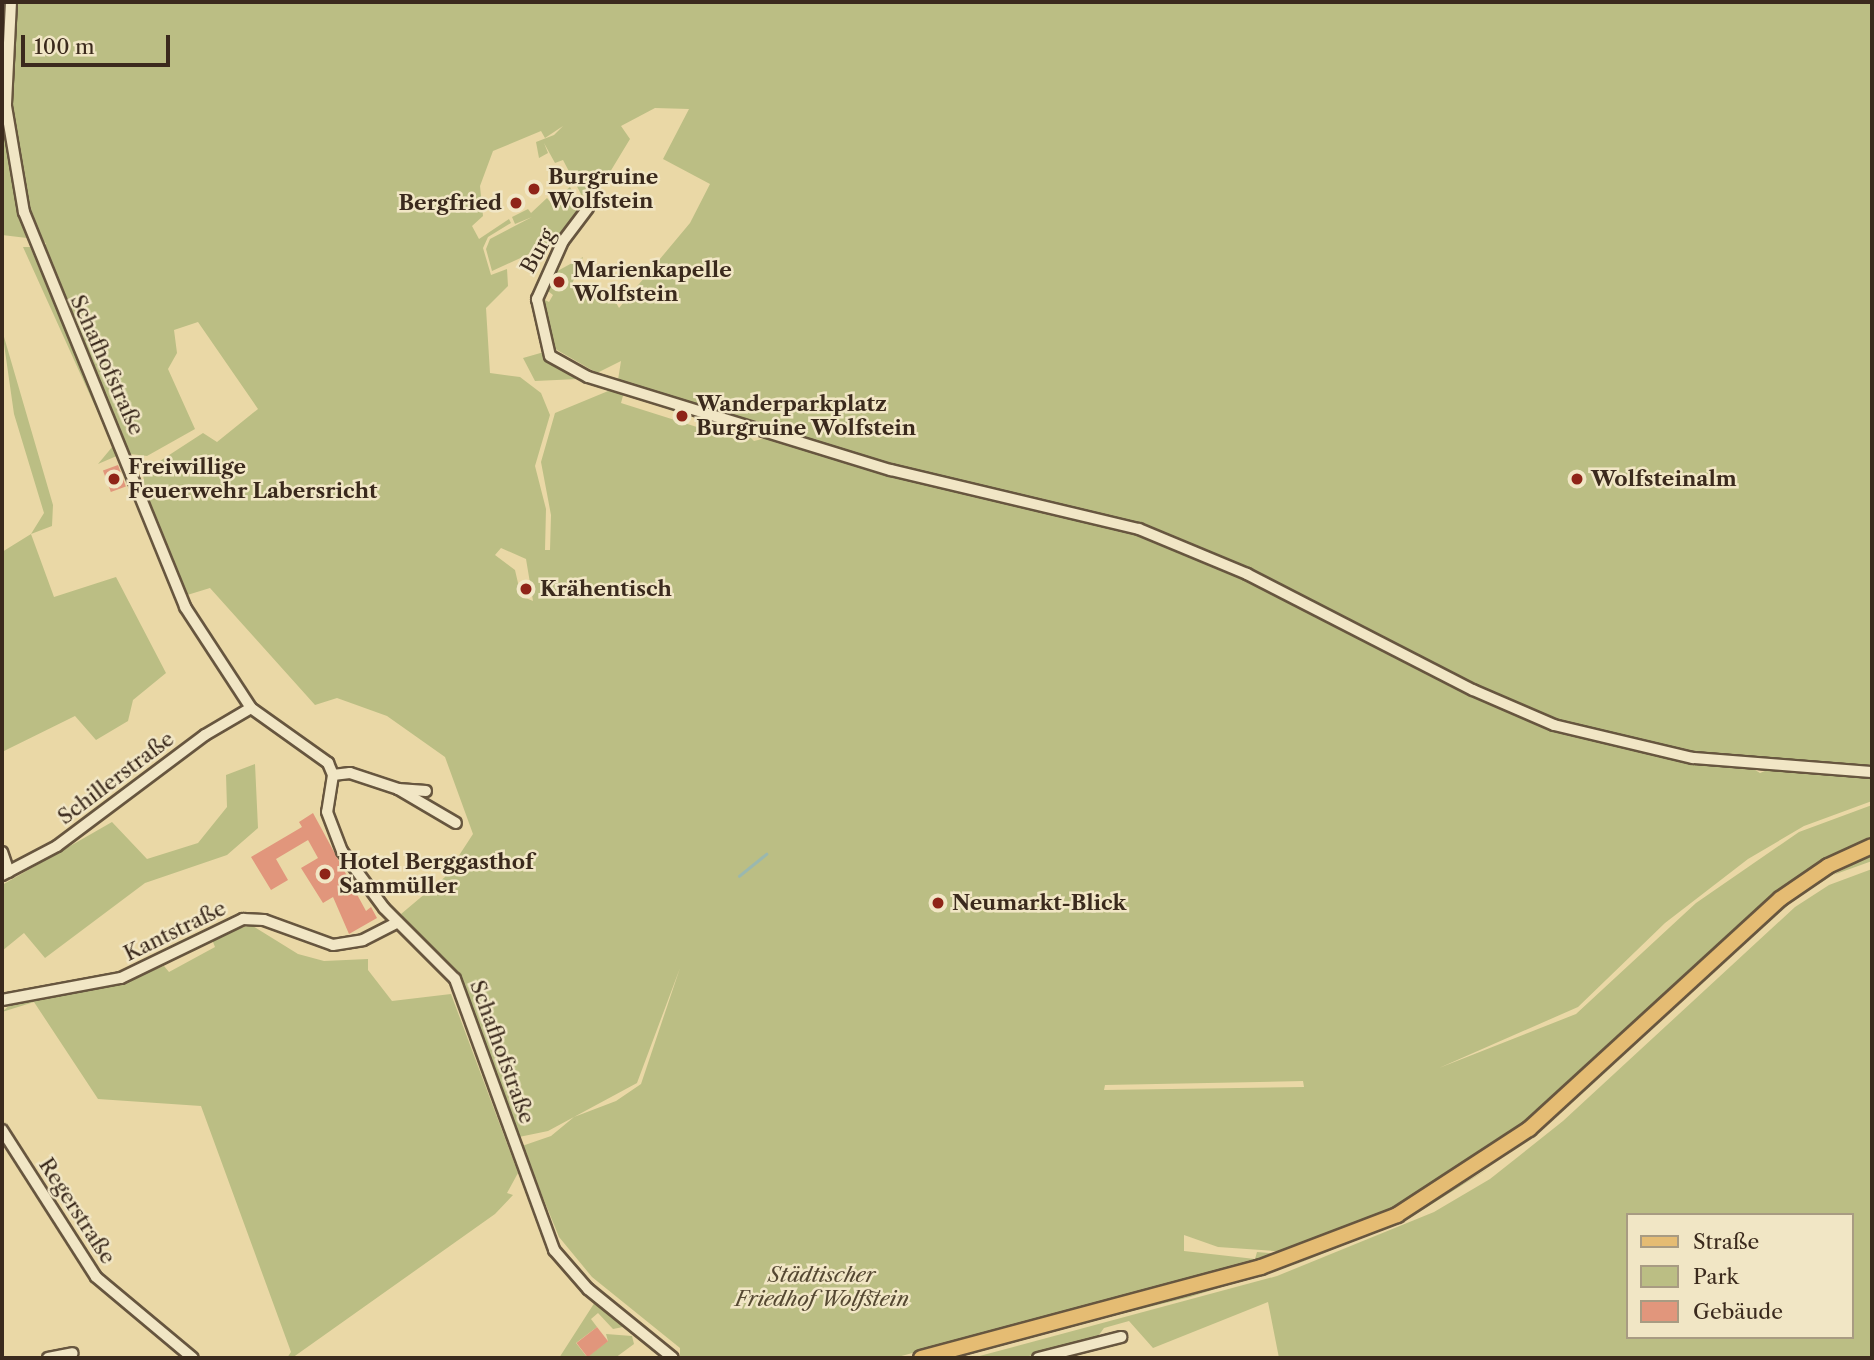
<!DOCTYPE html>
<html>
<head>
<meta charset="utf-8">
<style>
	body { margin:0 }
	#map { position:relative; width:1874px; height:1360px; overflow:hidden; background:#ead8a6; font-family:"Libre Caslon Text",serif }
	div>[style] { position:absolute }
	.green>* { inset:0; background:#bbbe84 }
	.stream>* { height:2.5px; margin:-1.25px; padding:0 1.25px; transform-origin:1.25px; border-radius:1.25px; background:#9ab8af }
	.building>* { inset:0; background:#e1967c; transform-origin:0 0 }
	.roads { filter:drop-shadow(2px 0 #67563f) drop-shadow(-2px 0 #67563f) drop-shadow(0 2px #67563f) drop-shadow(0 -2px #67563f) }
	.minor>* { height:10px; margin:-5px; padding:0 5px; transform-origin:5px; border-radius:5px; background:#f1e6c5 }
	.major>* { height:14px; margin:-7px; padding:0 7px; transform-origin:7px; border-radius:7px; background:#e5bc73 }
	.dots>* { width:19px; height:19px; translate:-50% -50%; box-sizing:border-box; border:4px solid #f1e6c5; border-radius:50% }
	span { translate:-50% -50%; white-space:nowrap; text-align:center; line-height:1.15; -webkit-text-stroke:5px #f1e6c5; paint-order:stroke }
	.poi-label { font-size:21px; color:#3b2a1d; font-weight:700 }
	.left { translate:0 -50%; text-align:left }
	.right { translate:-100% -50%; text-align:right }
	.street-label { font-size:21px; color:#3b2a1d }
	.park-label { font-size:21px; color:#554832; font-style:italic }
	.frame { position:absolute; inset:0; border:4px solid #3b2a1d; pointer-events:none }
	.legend { position:absolute; left:1626px; top:1213px; width:228px; height:126px; box-sizing:border-box; background:#f1e6c5; border:2px solid #a89b82; margin:0; padding:9px 12px; list-style:none; font-size:21px; color:#3b2a1d }
	.legend li { display:flex; align-items:center; gap:14px; height:35px }
	.legend b { width:35px; border:2px solid #a89b82 }
	.scale { position:absolute; left:21px; top:35px; width:149px; height:32px; box-sizing:border-box; border:4px solid #3b2a1d; border-top:0; padding-left:9px; font-size:21px; line-height:24px; white-space:nowrap; color:#3b2a1d; -webkit-text-stroke:5px #f1e6c5; paint-order:stroke }
</style>
</head>
<body>
<div id="map">
	<div class="green">
		<div style="clip-path:polygon(evenodd,15px 2px,1872px 2px,1872px 765px,1763px 757px,1752px 768px,1760px 773px,1770px 769px,1872px 776px,1872px 801px,1804px 826px,1748px 859px,1665px 923px,1578px 1007px,1439px 1068px,1576px 1014px,1696px 903px,1799px 832px,1872px 805px,1872px 839px,1788px 886px,1510px 1136px,1398px 1209px,1289px 1252px,1218px 1247px,1184px 1235px,1184px 1251px,1255px 1259px,1257px 1252px,1279px 1254px,894px 1358px,680px 1358px,680px 1348px,592px 1277px,559px 1237px,522px 1146px,551px 1136px,574px 1117px,616px 1101px,641px 1084px,680px 968px,637px 1083px,548px 1131px,519px 1137px,459px 975px,401px 914px,445px 877px,473px 834px,445px 757px,387px 716px,337px 698px,315px 705px,210px 588px,184px 596px,145px 494px,143px 472px,203px 433px,217px 442px,258px 409px,198px 322px,174px 330px,177px 353px,168px 369px,195px 429px,147px 456px,130px 454px,42px 252px,46px 243px,39px 241px,27px 203px,10px 95px,15px 2px,655px 108px,689px 109px,663px 159px,710px 184px,690px 223px,619px 308px,610px 292px,572px 284px,583px 257px,552px 274px,543px 287px,553px 295px,549px 302px,541px 298px,550px 346px,597px 373px,621px 361px,618px 380px,768px 428px,766px 438px,754px 441px,742px 429px,738px 440px,621px 403px,624px 392px,613px 389px,555px 413px,541px 462px,551px 515px,550px 550px,545px 550px,546px 509px,535px 466px,550px 415px,541px 393px,520px 377px,490px 373px,486px 308px,508px 286px,507px 269px,491px 275px,483px 248px,488px 237px,511px 223px,509px 219px,479px 239px,472px 226px,483px 216px,480px 186px,493px 151px,541px 131px,545px 138px,563px 126px,554px 135px,536px 142px,539px 158px,548px 153px,544px 143px,555px 163px,563px 160px,582px 196px,598px 173px,607px 177px,630px 139px,621px 126px,655px 108px,15px 2px,501px 548px,526px 559px,533px 601px,521px 596px,515px 570px,495px 555px,501px 548px,15px 2px,1303px 1081px,1304px 1087px,1104px 1090px,1105px 1085px,1303px 1081px)"></div>
		<div style="clip-path:polygon(2px 120px,11px 178px,27px 238px,2px 235px)"></div>
		<div style="clip-path:polygon(570px 187px,581px 207px,551px 244px,492px 271px,486px 249px,490px 239px,532px 217px,515px 224px,512px 217px,528px 209px,531px 213px,547px 198px,551px 203px)"></div>
		<div style="clip-path:polygon(23px 247px,30px 247px,119px 455px,98px 464px,113px 446px)"></div>
		<div style="clip-path:polygon(2px 330px,53px 505px,52px 526px,31px 534px,54px 597px,116px 577px,166px 673px,133px 700px,128px 721px,96px 740px,75px 716px,2px 752px,2px 552px,31px 534px,44px 513px,14px 414px)"></div>
		<div style="clip-path:polygon(544px 352px,551px 362px,578px 379px,535px 381px,523px 358px)"></div>
		<div style="clip-path:polygon(255px 764px,258px 828px,227px 855px,145px 883px,45px 958px,24px 933px,2px 951px,2px 885px,112px 822px,147px 859px,198px 843px,227px 807px,226px 775px)"></div>
		<div style="clip-path:polygon(1872px 854px,1872px 861px,1833px 875px,1796px 898px,1673px 1008px,1794px 896px)"></div>
		<div style="clip-path:polygon(evenodd,1872px 869px,1872px 1358px,1279px 1358px,1268px 1302px,1153px 1348px,1129px 1321px,1104px 1328px,1096px 1339px,1021px 1358px,972px 1358px,1277px 1276px,1434px 1212px,1490px 1179px,1563px 1121px,1795px 907px,1829px 885px,1872px 869px,1627px 1215px,1851px 1215px,1851px 1337px,1627px 1337px,1627px 1215px)"></div>
		<div style="clip-path:polygon(251px 925px,298px 954px,324px 961px,368px 959px,368px 970px,392px 1001px,451px 994px,518px 1173px,507px 1193px,513px 1195px,495px 1214px,292px 1358px,287px 1358px,291px 1352px,201px 1106px,98px 1099px,34px 1002px,2px 1012px,11px 1004px,110px 987px,164px 966px,169px 972px,215px 947px,211px 937px)"></div>
		<div style="clip-path:polygon(1491px 1167px,1408px 1219px,1292px 1266px,1417px 1211px)"></div>
		<div style="clip-path:polygon(1286px 1267px,1190px 1297px,940px 1358px,1283px 1267px)"></div>
		<div style="clip-path:polygon(595px 1302px,628px 1326px,613px 1329px,598px 1313px,591px 1319px,597px 1327px,576px 1343px,587px 1357px,608px 1341px,606px 1334px,632px 1336px,634px 1344px,615px 1358px,559px 1358px)"></div>
	</div>
	<div class="stream">
		<div style="left:739px;top:876px;width:35px;rotate:-39deg"></div>
	</div>
	<div class="building">
		<div style="left:118px;top:465px;width:23px;height:16px;rotate:70deg"></div>
		<div style="clip-path:polygon(313px 813px,366px 911px,371px 907px,377px 918px,349px 934px,333px 897px,323px 903px,301px 868px,318px 858px,308px 840px,276px 859px,288px 880px,271px 890px,251px 857px,302px 827px,299px 822px)"></div>
		<div style="left:597px;top:1327px;width:18px;height:26px;rotate:52deg"></div>
	</div>
	<div class="roads">
		<div class="minor">
			<div style="left:11px;top:2px;width:104px;rotate:92.8deg"></div>
			<div style="left:6px;top:106px;width:108px;rotate:80.4deg"></div>
			<div style="left:24px;top:212px;width:427px;rotate:67.8deg"></div>
			<div style="left:185px;top:607px;width:121px;rotate:56.8deg"></div>
			<div style="left:251px;top:708px;width:95px;rotate:35.5deg"></div>
			<div style="left:328px;top:763px;width:13px;rotate:67deg"></div>
			<div style="left:333px;top:775px;width:37px;rotate:99deg"></div>
			<div style="left:327px;top:812px;width:42px;rotate:69deg"></div>
			<div style="left:342px;top:851px;width:71px;rotate:53.6deg"></div>
			<div style="left:384px;top:908px;width:100px;rotate:45deg"></div>
			<div style="left:455px;top:979px;width:289px;rotate:69.9deg"></div>
			<div style="left:554px;top:1250px;width:52px;rotate:48.9deg"></div>
			<div style="left:588px;top:1289px;width:109px;rotate:39.1deg"></div>
			<div style="left:588px;top:208px;width:41px;rotate:127.1deg"></div>
			<div style="left:563px;top:241px;width:64px;rotate:114.1deg"></div>
			<div style="left:537px;top:299px;width:58px;rotate:77.2deg"></div>
			<div style="left:550px;top:356px;width:43px;rotate:28.9deg"></div>
			<div style="left:588px;top:377px;width:317px;rotate:17.1deg"></div>
			<div style="left:891px;top:470px;width:255px;rotate:13.4deg"></div>
			<div style="left:1139px;top:529px;width:117px;rotate:22.6deg"></div>
			<div style="left:1247px;top:574px;width:254px;rotate:27.2deg"></div>
			<div style="left:1473px;top:690px;width:88px;rotate:23.4deg"></div>
			<div style="left:1554px;top:725px;width:143px;rotate:13.4deg"></div>
			<div style="left:1693px;top:758px;width:180px;rotate:4.5deg"></div>
			<div style="left:333px;top:775px;width:17px;rotate:-7deg"></div>
			<div style="left:350px;top:773px;width:51px;rotate:18.4deg"></div>
			<div style="left:398px;top:789px;width:28px;rotate:4deg"></div>
			<div style="left:398px;top:789px;width:67px;rotate:30.4deg"></div>
			<div style="left:2px;top:852px;width:21px;rotate:71deg"></div>
			<div style="left:2px;top:875px;width:62px;rotate:-27.8deg"></div>
			<div style="left:57px;top:846px;width:185px;rotate:-36.9deg"></div>
			<div style="left:205px;top:735px;width:53px;rotate:-30.4deg"></div>
			<div style="left:2px;top:1000px;width:121px;rotate:-10.5deg"></div>
			<div style="left:121px;top:978px;width:136px;rotate:-25.8deg"></div>
			<div style="left:243px;top:919px;width:21px;rotate:3deg"></div>
			<div style="left:264px;top:920px;width:73px;rotate:19.9deg"></div>
			<div style="left:333px;top:945px;width:30px;rotate:-9deg"></div>
			<div style="left:363px;top:940px;width:39px;rotate:-27deg"></div>
			<div style="left:2px;top:1130px;width:174px;rotate:57.4deg"></div>
			<div style="left:96px;top:1277px;width:126px;rotate:39.9deg"></div>
			<div style="left:48px;top:1358px;width:25px;rotate:-11deg"></div>
			<div style="left:1038px;top:1358px;width:86px;rotate:-14.2deg"></div>
		</div>
		<div class="major">
			<div style="left:921px;top:1358px;width:352px;rotate:-15deg"></div>
			<div style="left:1261px;top:1267px;width:146px;rotate:-20.9deg"></div>
			<div style="left:1397px;top:1215px;width:158px;rotate:-33.1deg"></div>
			<div style="left:1529px;top:1129px;width:340px;rotate:-42.5deg"></div>
			<div style="left:1780px;top:899px;width:58px;rotate:-34.5deg"></div>
			<div style="left:1828px;top:866px;width:48px;rotate:-24.4deg"></div>
		</div>
	</div>
	<div class="dots">
		<div style="left:534px;top:189px;background:#8f2418"></div>
		<div style="left:516px;top:203px;background:#8f2418"></div>
		<div style="left:559px;top:282px;background:#8f2418"></div>
		<div style="left:682px;top:416px;background:#8f2418"></div>
		<div style="left:114px;top:479px;background:#8f2418"></div>
		<div style="left:1577px;top:479px;background:#8f2418"></div>
		<div style="left:526px;top:589px;background:#8f2418"></div>
		<div style="left:325px;top:874px;background:#8f2418"></div>
		<div style="left:938px;top:903px;background:#8f2418"></div>
	</div>
	<div class="poi-label">
		<span class="left" style="left:548px;top:189px">Burgruine<br>Wolfstein</span>
		<span class="right" style="left:502px;top:203px">Bergfried</span>
		<span class="left" style="left:573px;top:282px">Marienkapelle<br>Wolfstein</span>
		<span class="left" style="left:696px;top:416px">Wanderparkplatz<br>Burgruine Wolfstein</span>
		<span class="left" style="left:128px;top:479px">Freiwillige<br>Feuerwehr Labersricht</span>
		<span class="left" style="left:1591px;top:479px">Wolfsteinalm</span>
		<span class="left" style="left:540px;top:589px">Krähentisch</span>
		<span class="left" style="left:339px;top:874px">Hotel Berggasthof<br>Sammüller</span>
		<span class="left" style="left:952px;top:903px">Neumarkt-Blick</span>
	</div>
	<div class="street-label">
		<span style="left:538px;top:251px;rotate:-61deg">Burg</span>
		<span style="left:107px;top:365px;rotate:66deg">Schafhofstraße</span>
		<span style="left:116px;top:778px;rotate:-37deg">Schillerstraße</span>
		<span style="left:175px;top:931px;rotate:-26deg">Kantstraße</span>
		<span style="left:502px;top:1052px;rotate:70deg">Schafhofstraße</span>
		<span style="left:77px;top:1211px;rotate:57deg">Regerstraße</span>
	</div>
	<div class="park-label">
		<span style="left:822px;top:1287px">Städtischer<br>Friedhof Wolfstein</span>
	</div>
	<div class="frame"></div>
	<ul class="legend">
	<li><b style="height:9px;background:#e5bc73"></b>Straße</li>
	<li><b style="height:19px;background:#bbbe84"></b>Park</li>
	<li><b style="height:19px;background:#e1967c"></b>Gebäude</li>
	</ul>
	<div class="scale">100 m</div>
</div>
</body>
</html>
